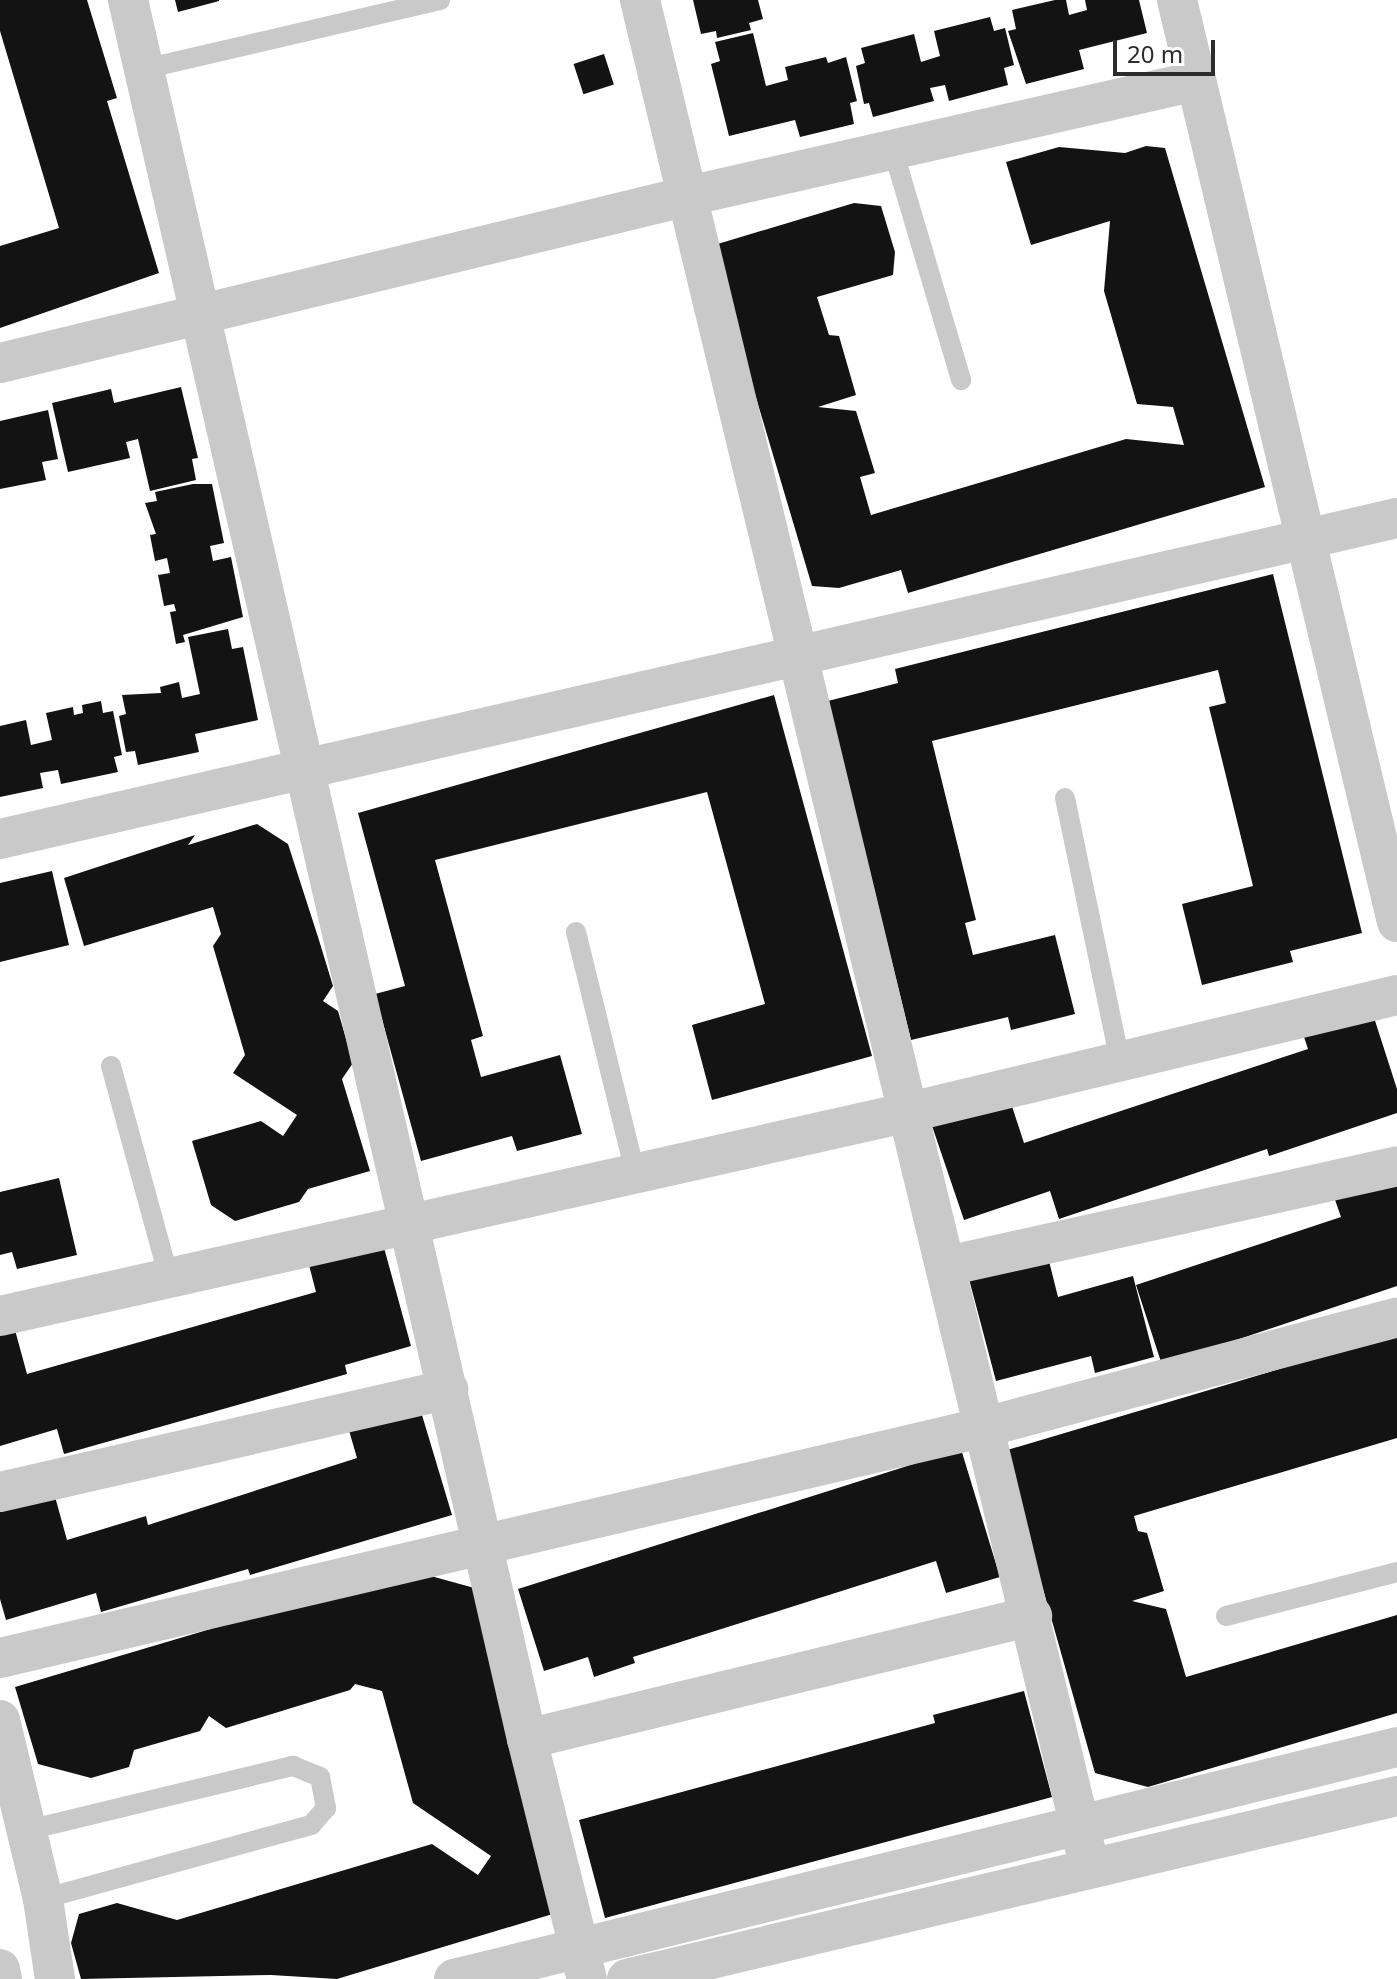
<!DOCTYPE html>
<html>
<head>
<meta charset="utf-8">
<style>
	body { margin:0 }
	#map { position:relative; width:1397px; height:1979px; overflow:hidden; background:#fff; font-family:"Noto Sans",sans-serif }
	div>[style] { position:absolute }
	.building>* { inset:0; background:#131313; transform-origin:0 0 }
	.lane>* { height:20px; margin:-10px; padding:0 10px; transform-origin:10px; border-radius:10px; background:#c9c9c9 }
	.street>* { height:40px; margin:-20px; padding:0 20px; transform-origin:20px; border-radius:20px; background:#c9c9c9 }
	span { translate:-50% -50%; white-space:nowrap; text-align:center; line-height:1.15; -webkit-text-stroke:8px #fff; paint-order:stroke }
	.scale { position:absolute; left:1113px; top:40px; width:102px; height:36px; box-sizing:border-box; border:4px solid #2c2c2c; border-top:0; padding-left:10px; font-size:24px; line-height:28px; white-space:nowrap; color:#2c2c2c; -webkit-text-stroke:6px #fff; paint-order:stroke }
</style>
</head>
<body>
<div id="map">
	<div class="building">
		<div style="clip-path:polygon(0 0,87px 0,117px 98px,107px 101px,159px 273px,0 328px,0 246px,59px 228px,0 31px)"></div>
		<div style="clip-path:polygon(175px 0,219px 0,219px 1px,178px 12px)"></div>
		<div style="clip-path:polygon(693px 0,758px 0,763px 19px,749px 23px,751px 30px,717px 38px,716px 31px,701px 34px)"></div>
		<div style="clip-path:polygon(1055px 0,1066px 0,1069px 15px,1087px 10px,1085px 0,1139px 0,1147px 33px,1079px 50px,1084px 69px,1026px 84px,1008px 31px,1016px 29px,1012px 10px)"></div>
		<div style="clip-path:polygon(990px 17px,994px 31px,1005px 28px,1014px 65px,1004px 68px,1008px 85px,949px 101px,945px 85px,930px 88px,934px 101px,873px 117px,869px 103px,864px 104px,856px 66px,865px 63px,861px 48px,914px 34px,921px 62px,940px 56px,934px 31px)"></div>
		<div style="clip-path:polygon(753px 33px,766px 86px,788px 80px,785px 67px,826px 57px,828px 63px,846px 57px,857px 101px,850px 103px,854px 124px,800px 137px,795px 120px,729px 136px,711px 64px,720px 61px,715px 42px)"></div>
		<div style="left:604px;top:54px;width:32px;height:32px;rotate:72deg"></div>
		<div style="clip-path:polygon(1146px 146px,1165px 148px,1265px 487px,908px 593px,901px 570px,839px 588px,812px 586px,711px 246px,854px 203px,881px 206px,895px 252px,893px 275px,817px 297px,829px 335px,839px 336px,856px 395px,818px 407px,856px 411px,875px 473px,860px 477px,871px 515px,1126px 439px,1184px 445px,1173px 407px,1137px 404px,1104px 291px,1110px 221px,1031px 245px,1006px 162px,1059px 147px,1125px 153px)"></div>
		<div style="clip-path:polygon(181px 387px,198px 458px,192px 459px,196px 480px,150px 491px,138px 439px,126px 442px,130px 458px,68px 472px,52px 403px,111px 389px,114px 403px)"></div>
		<div style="clip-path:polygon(48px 410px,58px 459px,42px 462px,46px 480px,0 489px,0 421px)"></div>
		<div style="clip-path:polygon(193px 484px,212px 484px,224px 543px,210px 546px,213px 561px,231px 557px,243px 617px,183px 635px,185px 642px,176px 644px,170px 612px,176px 611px,174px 604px,164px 606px,158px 575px,170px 573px,167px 558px,155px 561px,150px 535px,156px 534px,145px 503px,157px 501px,155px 492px)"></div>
		<div style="clip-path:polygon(1273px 574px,1362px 933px,1290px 951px,1293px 962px,1202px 985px,1182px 904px,1253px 886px,1209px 707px,1226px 703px,1218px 670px,932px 741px,976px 920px,965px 923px,973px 955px,1055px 935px,1075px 1014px,1011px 1030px,1008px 1017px,911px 1040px,828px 701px,898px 683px,895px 669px)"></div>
		<div style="clip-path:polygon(228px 629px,232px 649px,243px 647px,258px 720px,195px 734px,199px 752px,138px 765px,135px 751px,126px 752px,119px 716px,126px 714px,122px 695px,161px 693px,160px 687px,179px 682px,182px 698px,200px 694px,188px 637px)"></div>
		<div style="clip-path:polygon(774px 695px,872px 1056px,712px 1100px,692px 1025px,765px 1004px,707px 792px,435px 860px,483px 1036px,471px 1040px,481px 1077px,560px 1055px,582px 1134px,517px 1151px,512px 1136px,421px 1161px,375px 994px,405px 986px,358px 813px)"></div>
		<div style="clip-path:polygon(101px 701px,103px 713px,113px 711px,122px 755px,114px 757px,118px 772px,61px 784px,58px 770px,40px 773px,43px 788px,0 797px,0 726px,26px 720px,31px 745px,52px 740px,46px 713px,73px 707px,74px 715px,83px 713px,82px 705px)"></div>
		<div style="clip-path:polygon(257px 824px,288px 844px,318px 937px,333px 986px,323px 1001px,338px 1011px,353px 1063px,342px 1079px,370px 1171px,308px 1189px,299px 1202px,235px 1221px,211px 1205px,192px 1141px,261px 1121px,283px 1136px,297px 1115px,233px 1073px,245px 1055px,213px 946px,221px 934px,213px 907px,84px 946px,64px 878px,195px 835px,188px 845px)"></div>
		<div style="clip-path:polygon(52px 871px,69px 945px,0 962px,0 883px)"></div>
		<div style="clip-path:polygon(1369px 1002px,1397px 1089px,1397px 1113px,1269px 1156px,1267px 1149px,1059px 1219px,1050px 1191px,964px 1220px,929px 1117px,1007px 1091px,1024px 1143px,1308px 1049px,1300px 1025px)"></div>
		<div style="clip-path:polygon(1397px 1173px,1397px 1286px,1162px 1365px,1136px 1285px,1341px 1217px,1333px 1194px)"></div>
		<div style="clip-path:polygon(59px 1178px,77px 1255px,17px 1269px,12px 1252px,0 1255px,0 1192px)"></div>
		<div style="clip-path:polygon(383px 1244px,411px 1346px,345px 1365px,347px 1374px,64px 1454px,57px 1429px,0 1446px,0 1334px,15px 1330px,27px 1374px,316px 1292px,309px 1265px)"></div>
		<div style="clip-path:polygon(1048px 1257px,1058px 1297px,1133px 1276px,1154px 1357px,1095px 1373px,1091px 1356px,996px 1381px,969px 1279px)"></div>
		<div style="clip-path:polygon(1397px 1334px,1397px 1438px,1134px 1516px,1138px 1531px,1147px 1533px,1164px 1591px,1132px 1601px,1166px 1609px,1186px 1677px,1397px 1615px,1397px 1713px,1148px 1787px,1095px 1773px,1004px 1451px)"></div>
		<div style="clip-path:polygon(419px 1405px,452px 1515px,250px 1575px,248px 1569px,101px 1612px,96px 1593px,6px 1620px,0 1599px,0 1509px,54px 1493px,67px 1540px,146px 1516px,148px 1525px,357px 1458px,348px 1427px)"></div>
		<div style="clip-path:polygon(961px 1449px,1000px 1577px,946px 1593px,936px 1561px,633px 1657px,635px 1663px,594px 1677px,588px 1657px,544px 1671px,518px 1589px)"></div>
		<div style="clip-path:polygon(409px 1570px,478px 1589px,556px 1913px,337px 1979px,271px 1975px,81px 1979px,71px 1943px,79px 1914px,117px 1903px,177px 1920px,432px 1844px,478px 1875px,491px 1856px,413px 1803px,382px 1691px,355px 1684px,350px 1690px,226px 1728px,209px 1716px,200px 1731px,134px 1750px,129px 1767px,91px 1778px,38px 1764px,15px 1687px)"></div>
		<div style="clip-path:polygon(1024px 1691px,1052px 1797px,605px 1918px,579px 1820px,935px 1723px,933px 1715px)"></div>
	</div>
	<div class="lane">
		<div style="left:144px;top:69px;width:304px;rotate:-13.1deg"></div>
		<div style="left:893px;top:150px;width:240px;rotate:73.5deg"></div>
		<div style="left:1065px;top:798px;width:269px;rotate:78.2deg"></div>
		<div style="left:576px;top:932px;width:248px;rotate:76.2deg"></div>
		<div style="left:111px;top:1066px;width:220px;rotate:74.7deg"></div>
		<div style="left:1226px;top:1616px;width:177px;rotate:-14.4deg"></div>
		<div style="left:28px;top:1830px;width:273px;rotate:-13.6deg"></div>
		<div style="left:293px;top:1766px;width:29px;rotate:22deg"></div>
		<div style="left:320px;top:1777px;width:32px;rotate:79deg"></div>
		<div style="left:326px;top:1808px;width:23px;rotate:131deg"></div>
		<div style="left:311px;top:1825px;width:278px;rotate:164.6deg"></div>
	</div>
	<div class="street">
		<div style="left:128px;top:0;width:1784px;rotate:77.08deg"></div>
		<div style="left:527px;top:1739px;width:247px;rotate:76deg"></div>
		<div style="left:640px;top:0;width:1921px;rotate:76.46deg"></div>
		<div style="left:1177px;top:0;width:948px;rotate:76.58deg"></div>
		<div style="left:0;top:363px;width:708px;rotate:-13.64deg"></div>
		<div style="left:688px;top:196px;width:521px;rotate:-12.76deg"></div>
		<div style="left:0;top:839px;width:1433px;rotate:-12.94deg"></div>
		<div style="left:947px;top:1266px;width:461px;rotate:-12.5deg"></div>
		<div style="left:0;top:1316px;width:933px;rotate:-12.64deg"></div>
		<div style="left:910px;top:1112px;width:501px;rotate:-13.51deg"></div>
		<div style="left:0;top:1492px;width:460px;rotate:-12.9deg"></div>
		<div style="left:0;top:1658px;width:1012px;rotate:-13.2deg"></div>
		<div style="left:985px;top:1427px;width:426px;rotate:-14.9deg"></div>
		<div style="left:0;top:1720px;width:184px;rotate:76.5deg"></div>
		<div style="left:43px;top:1899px;width:81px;rotate:81.5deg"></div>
		<div style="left:527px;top:1739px;width:520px;rotate:-13.69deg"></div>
		<div style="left:0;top:1969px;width:10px;rotate:79deg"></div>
		<div style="left:454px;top:1979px;width:971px;rotate:-13.82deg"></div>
		<div style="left:627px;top:1979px;width:791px;rotate:-13.37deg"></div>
	</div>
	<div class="scale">20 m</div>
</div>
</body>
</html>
